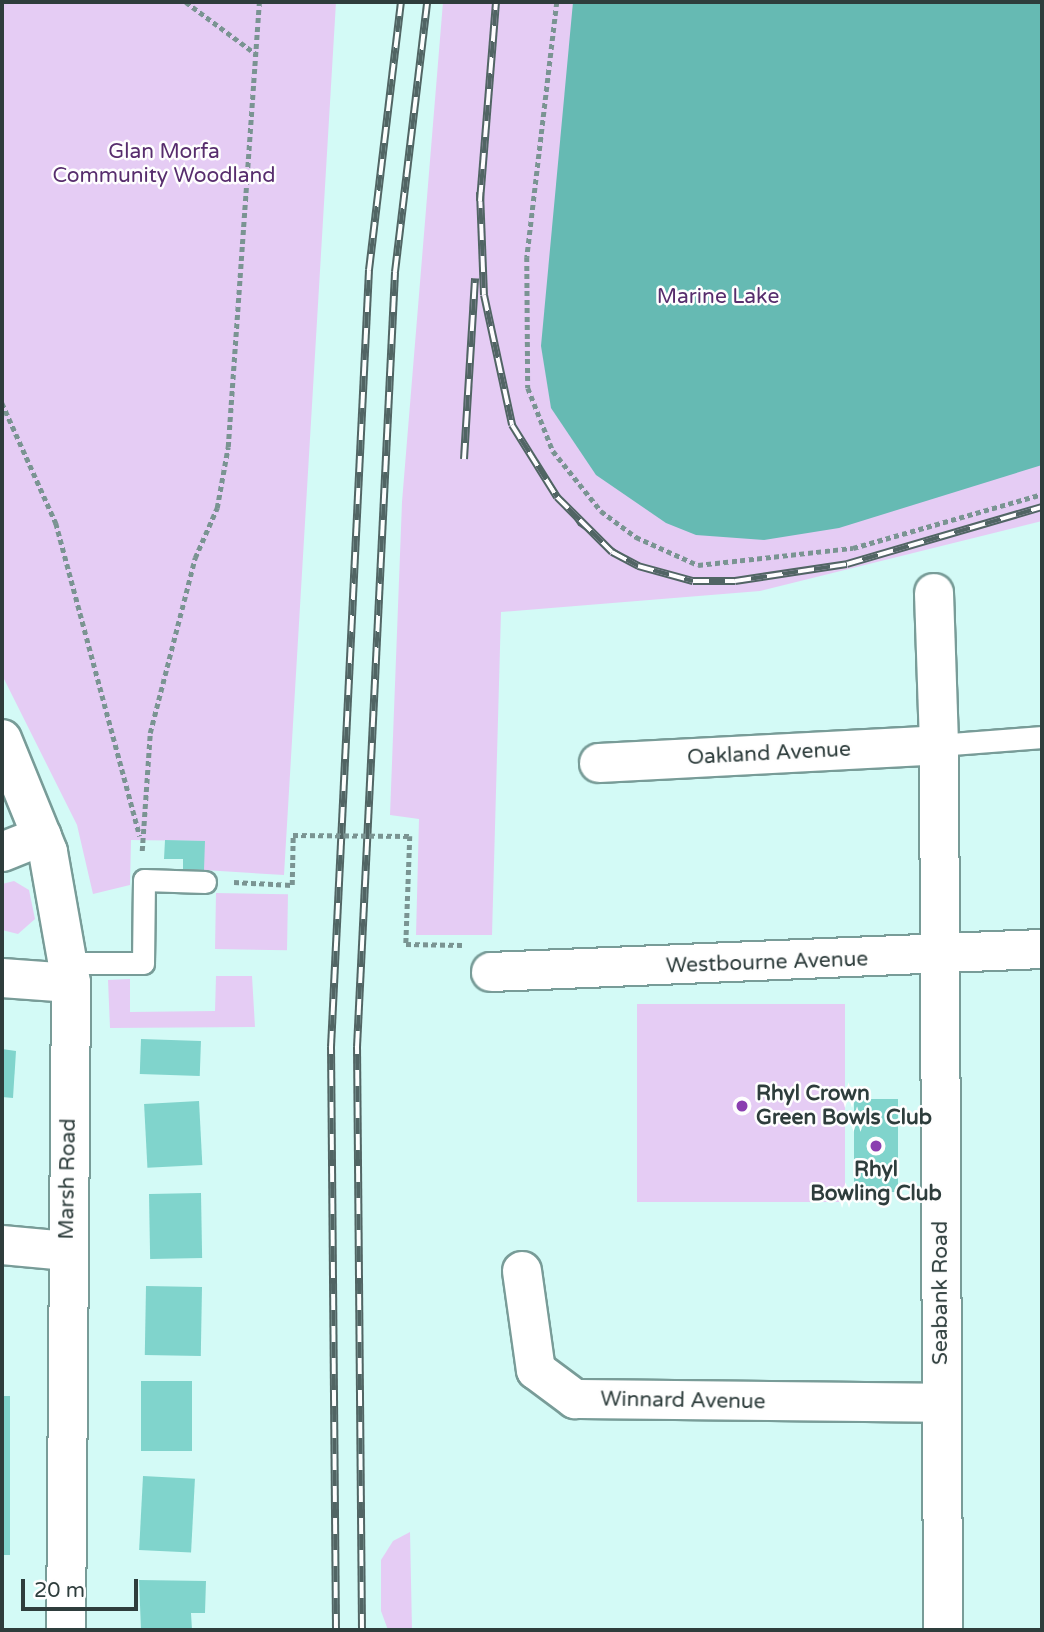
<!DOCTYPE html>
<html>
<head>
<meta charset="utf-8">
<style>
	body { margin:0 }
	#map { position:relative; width:1044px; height:1632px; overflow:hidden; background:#d3faf6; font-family:"Varela Round",sans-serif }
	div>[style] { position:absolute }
	.green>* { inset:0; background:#e5ccf4; transform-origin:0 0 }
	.water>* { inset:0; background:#66bab3 }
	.building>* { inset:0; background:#80d4cc; transform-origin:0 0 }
	.path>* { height:4.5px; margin-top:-2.25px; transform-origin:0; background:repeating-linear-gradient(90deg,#7a9492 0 5px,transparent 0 8.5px) }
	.roads { filter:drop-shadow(2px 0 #789c98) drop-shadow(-2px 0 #789c98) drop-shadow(0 2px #789c98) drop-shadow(0 -2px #789c98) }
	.lane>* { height:21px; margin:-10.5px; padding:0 10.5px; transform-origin:10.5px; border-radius:10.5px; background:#fff }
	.street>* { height:38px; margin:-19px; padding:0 19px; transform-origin:19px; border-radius:19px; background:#fff }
	.secondary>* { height:38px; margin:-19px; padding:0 19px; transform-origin:19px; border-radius:19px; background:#fff }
	.tram>* { height:2px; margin:-1px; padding:0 1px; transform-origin:1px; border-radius:1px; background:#516564 }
	.rail>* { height:8px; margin-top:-4px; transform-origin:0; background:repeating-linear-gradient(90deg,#fefefe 0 16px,#516564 0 32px); box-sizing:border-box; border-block:2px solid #516564 }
	.path-bridge>* { height:4.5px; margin-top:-2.25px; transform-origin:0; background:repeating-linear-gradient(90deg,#7a9492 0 5px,transparent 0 8.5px) }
	.dots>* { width:19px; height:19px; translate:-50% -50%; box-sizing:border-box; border:4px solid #fefefe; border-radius:50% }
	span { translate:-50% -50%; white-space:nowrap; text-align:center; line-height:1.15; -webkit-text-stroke:5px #fefefe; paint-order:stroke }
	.park-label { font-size:21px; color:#572d6d }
	.street-label { font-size:21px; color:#2e3d3c }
	.poi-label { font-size:21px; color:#2e3d3c; font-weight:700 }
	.left { translate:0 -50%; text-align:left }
	.frame { position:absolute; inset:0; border:4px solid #2e3d3c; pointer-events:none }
	.scale { position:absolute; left:21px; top:1579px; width:117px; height:32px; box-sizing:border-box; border:4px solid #2e3d3c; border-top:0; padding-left:9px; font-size:21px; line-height:24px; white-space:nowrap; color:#2e3d3c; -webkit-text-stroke:5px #fefefe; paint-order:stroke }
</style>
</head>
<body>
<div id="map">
	<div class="green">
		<div style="clip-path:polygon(2px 2px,336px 2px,284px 875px,204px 870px,204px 841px,131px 840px,130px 885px,93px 894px,77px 825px,2px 675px)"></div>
		<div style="clip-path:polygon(443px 2px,1042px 2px,1042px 521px,760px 591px,501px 612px,492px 935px,416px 935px,419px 819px,390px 815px,402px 502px)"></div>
		<div style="clip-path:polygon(14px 881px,29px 890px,35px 919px,18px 934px,2px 930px,2px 884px)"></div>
		<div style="left:216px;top:893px;width:72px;height:56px;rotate:1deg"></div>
		<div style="clip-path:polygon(216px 976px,252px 976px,255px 1027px,110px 1028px,108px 980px,130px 979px,130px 1012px,215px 1011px)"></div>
		<div style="left:845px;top:1004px;width:198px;height:208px;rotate:90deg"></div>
		<div style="clip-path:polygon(410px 1532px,412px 1630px,388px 1630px,381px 1611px,381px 1560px,393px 1541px)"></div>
	</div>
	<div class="water">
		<div style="clip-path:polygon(573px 2px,1042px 2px,1042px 465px,839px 528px,764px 540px,696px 535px,666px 523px,596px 475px,551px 408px,541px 346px)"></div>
	</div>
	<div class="building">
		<div style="clip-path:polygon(165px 840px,205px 841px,204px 870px,183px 869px,183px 859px,164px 859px)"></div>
		<div style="left:141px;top:1039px;width:60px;height:35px;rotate:2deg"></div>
		<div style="clip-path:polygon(2px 1049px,16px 1051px,13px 1098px,2px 1097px)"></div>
		<div style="left:898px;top:1099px;width:93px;height:44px;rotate:90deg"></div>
		<div style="left:199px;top:1101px;width:64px;height:55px;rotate:87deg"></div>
		<div style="left:201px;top:1193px;width:65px;height:52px;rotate:89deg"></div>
		<div style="left:146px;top:1286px;width:56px;height:69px;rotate:1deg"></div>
		<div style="left:141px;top:1381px;width:51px;height:70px"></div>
		<div style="left:2px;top:1396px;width:8px;height:159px"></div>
		<div style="left:143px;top:1476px;width:52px;height:74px;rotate:3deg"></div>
		<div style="clip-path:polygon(139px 1580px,206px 1581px,205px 1613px,191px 1613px,192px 1630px,141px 1630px)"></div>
	</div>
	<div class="path">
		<div style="left:186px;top:2px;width:87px;rotate:36.6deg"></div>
		<div style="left:557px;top:2px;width:257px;rotate:96.7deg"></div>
		<div style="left:527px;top:257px;width:131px;rotate:89.6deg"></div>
		<div style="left:528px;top:388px;width:68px;rotate:68.4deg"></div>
		<div style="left:553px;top:451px;width:77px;rotate:51.3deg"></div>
		<div style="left:601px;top:511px;width:44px;rotate:36.6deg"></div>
		<div style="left:636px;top:537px;width:68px;rotate:24.3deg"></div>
		<div style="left:698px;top:565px;width:156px;rotate:-6.3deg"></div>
		<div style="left:853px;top:548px;width:197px;rotate:-15.9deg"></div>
		<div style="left:2px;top:403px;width:132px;rotate:65.8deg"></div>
		<div style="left:56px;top:523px;width:324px;rotate:75deg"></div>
		<div style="left:410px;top:836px;width:108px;rotate:92.1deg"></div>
		<div style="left:406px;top:944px;width:56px;rotate:1deg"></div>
		<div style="left:142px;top:851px;width:118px;rotate:-86.1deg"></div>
		<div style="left:150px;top:733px;width:181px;rotate:-75.6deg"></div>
		<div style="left:195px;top:558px;width:55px;rotate:-66.3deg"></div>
		<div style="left:217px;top:508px;width:62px;rotate:-79.8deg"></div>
		<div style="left:228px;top:447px;width:446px;rotate:-86deg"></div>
		<div style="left:234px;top:882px;width:58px;rotate:3deg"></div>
		<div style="left:292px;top:885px;width:50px;rotate:-88.9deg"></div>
	</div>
	<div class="roads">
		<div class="lane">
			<div style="left:939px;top:745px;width:103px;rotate:-4.4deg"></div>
			<div style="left:69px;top:963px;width:74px"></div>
			<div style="left:143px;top:963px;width:83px;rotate:-89.3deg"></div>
			<div style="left:144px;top:880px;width:61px;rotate:1.9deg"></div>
		</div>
		<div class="street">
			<div style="left:934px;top:593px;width:152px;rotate:88.1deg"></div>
			<div style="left:599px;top:763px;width:340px;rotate:-3deg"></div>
			<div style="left:939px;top:745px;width:885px;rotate:89.74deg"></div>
			<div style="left:2px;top:852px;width:43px;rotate:-21.8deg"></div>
			<div style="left:491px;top:972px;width:551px;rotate:-2.39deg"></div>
			<div style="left:2px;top:978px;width:69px;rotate:4.1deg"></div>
			<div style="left:2px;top:1245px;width:65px;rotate:5.3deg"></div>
			<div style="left:522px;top:1271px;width:100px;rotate:82deg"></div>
			<div style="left:536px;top:1370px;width:49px;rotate:36.6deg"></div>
			<div style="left:575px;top:1399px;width:366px;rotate:0.6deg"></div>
		</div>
		<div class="secondary">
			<div style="left:2px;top:739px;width:122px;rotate:67.8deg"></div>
			<div style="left:48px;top:852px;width:133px;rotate:80deg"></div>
			<div style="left:71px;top:983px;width:647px;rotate:90.44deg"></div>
		</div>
	</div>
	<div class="tram">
		<div style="left:496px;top:2px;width:191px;rotate:94.8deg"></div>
		<div style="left:480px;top:192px;width:103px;rotate:87.8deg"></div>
		<div style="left:484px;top:295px;width:133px;rotate:77.8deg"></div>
		<div style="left:512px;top:425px;width:120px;rotate:56.2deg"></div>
		<div style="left:579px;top:525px;width:72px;rotate:34.8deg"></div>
		<div style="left:638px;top:566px;width:57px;rotate:15.3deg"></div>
		<div style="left:693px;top:581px;width:42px"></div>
		<div style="left:735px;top:581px;width:113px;rotate:-8.6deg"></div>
		<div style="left:847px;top:564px;width:203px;rotate:-16.3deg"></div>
	</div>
	<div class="rail">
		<div style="left:480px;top:192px;width:103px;rotate:87.8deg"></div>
		<div style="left:484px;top:295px;width:133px;rotate:77.8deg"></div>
		<div style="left:512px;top:425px;width:85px;rotate:58deg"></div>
		<div style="left:557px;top:497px;width:78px;rotate:45deg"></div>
		<div style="left:612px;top:552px;width:30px;rotate:28deg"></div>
		<div style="left:638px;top:566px;width:57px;rotate:15.3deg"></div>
		<div style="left:693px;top:581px;width:42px"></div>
		<div style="left:735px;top:581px;width:113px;rotate:-8.6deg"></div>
		<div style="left:847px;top:564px;width:203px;rotate:-16.3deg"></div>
		<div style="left:480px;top:201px;width:200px;rotate:-85.4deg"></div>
		<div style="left:464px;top:459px;width:181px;rotate:-86.5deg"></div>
		<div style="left:336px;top:1630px;width:583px;rotate:-90.49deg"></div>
		<div style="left:331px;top:1047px;width:778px;rotate:-87.2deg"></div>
		<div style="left:369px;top:270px;width:270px;rotate:-83.2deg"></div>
		<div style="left:362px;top:1630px;width:583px;rotate:-90.49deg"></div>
		<div style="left:357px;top:1047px;width:776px;rotate:-87.19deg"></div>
		<div style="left:395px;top:272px;width:272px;rotate:-83.2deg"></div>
	</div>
	<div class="path-bridge">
		<div style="left:293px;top:835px;width:117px;rotate:0.5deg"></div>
	</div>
	<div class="dots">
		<div style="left:742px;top:1106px;background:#8a3eb0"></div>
		<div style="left:876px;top:1146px;background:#8a3eb0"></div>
	</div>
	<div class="park-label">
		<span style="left:164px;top:164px">Glan Morfa<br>Community Woodland</span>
		<span style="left:718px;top:297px">Marine Lake</span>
	</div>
	<div class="street-label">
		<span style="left:769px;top:754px;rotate:-3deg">Oakland Avenue</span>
		<span style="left:767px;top:963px;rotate:-2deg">Westbourne Avenue</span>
		<span style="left:68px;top:1179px;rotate:-89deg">Marsh Road</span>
		<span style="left:941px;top:1293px;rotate:-90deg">Seabank Road</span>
		<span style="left:683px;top:1401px;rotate:1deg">Winnard Avenue</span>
	</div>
	<div class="poi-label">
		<span class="left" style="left:756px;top:1106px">Rhyl Crown<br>Green Bowls Club</span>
		<span style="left:876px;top:1182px">Rhyl<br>Bowling Club</span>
	</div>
	<div class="frame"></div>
	<div class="scale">20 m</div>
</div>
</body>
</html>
